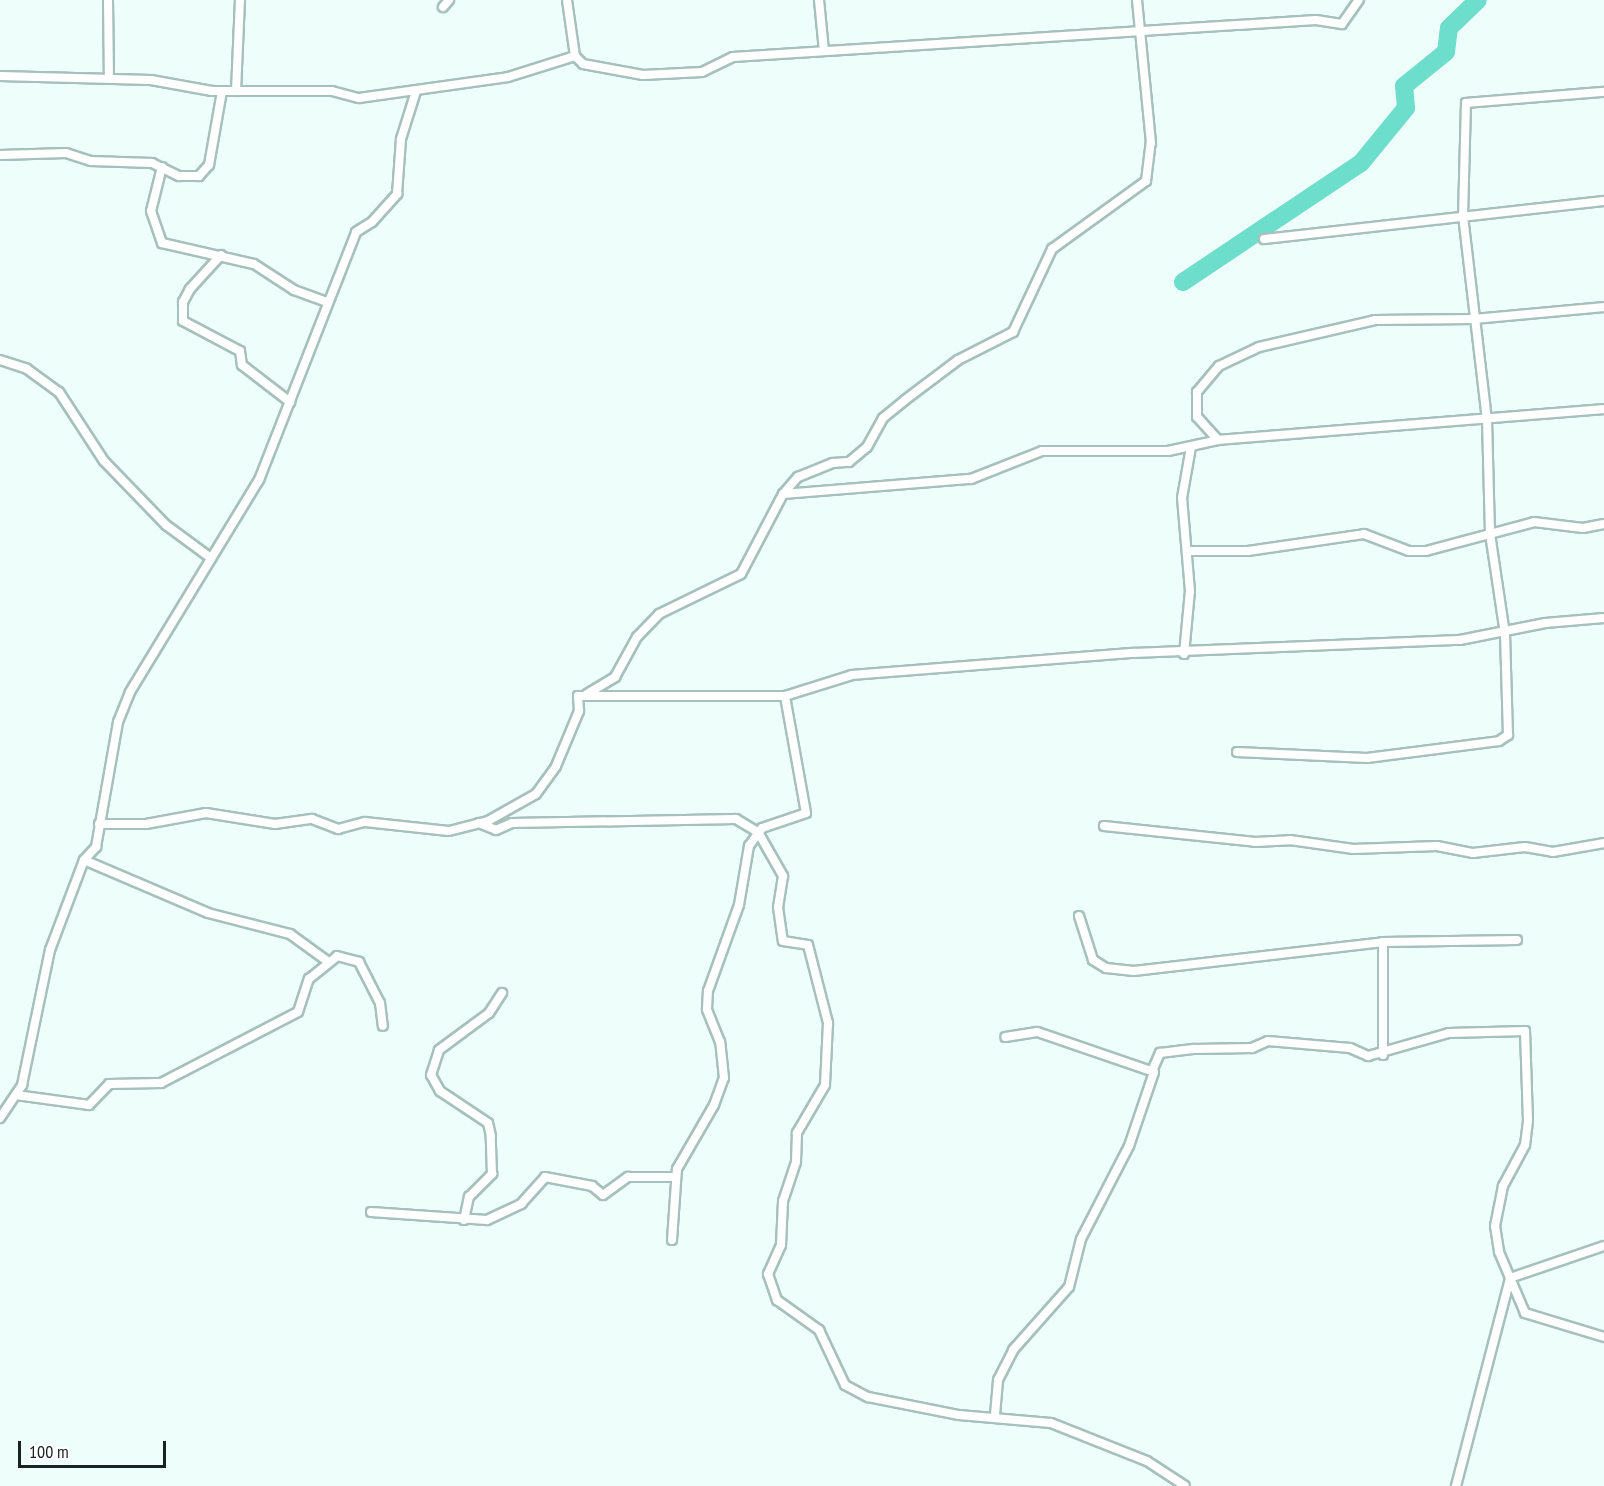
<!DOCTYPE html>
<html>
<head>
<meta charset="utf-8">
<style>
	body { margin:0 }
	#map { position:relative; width:1604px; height:1486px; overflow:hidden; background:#eefefb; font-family:"PT Sans Narrow",sans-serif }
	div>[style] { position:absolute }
	.river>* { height:18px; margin:-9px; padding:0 9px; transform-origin:9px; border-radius:9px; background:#6cdecb }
	.roads { filter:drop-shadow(2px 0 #a6c0bb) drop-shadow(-2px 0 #a6c0bb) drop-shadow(0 2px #a6c0bb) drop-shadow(0 -2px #a6c0bb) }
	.minor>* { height:8px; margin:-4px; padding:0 4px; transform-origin:4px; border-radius:4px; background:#fff }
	span { translate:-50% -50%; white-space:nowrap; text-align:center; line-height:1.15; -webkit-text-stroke:6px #fff; paint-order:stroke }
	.scale { position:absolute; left:18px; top:1441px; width:148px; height:27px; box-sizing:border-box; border:3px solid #18221f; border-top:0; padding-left:8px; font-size:18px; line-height:21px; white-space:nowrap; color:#18221f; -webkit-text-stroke:4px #fff; paint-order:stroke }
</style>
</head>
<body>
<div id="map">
	<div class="river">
		<div style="left:1183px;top:282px;width:214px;rotate:-33.8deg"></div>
		<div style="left:1361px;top:163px;width:71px;rotate:-50.7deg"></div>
		<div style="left:1406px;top:108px;width:22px;rotate:-95deg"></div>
		<div style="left:1404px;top:86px;width:54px;rotate:-39deg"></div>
		<div style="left:1446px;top:52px;width:24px;rotate:-83deg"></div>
		<div style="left:1449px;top:28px;width:40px;rotate:-44deg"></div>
	</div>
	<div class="roads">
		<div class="minor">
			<div style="left:108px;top:0;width:78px;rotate:89.3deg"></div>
			<div style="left:567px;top:0;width:57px;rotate:81.9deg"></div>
			<div style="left:575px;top:56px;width:11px;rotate:45deg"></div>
			<div style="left:583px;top:64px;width:61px;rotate:10.4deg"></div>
			<div style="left:643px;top:75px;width:59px;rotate:-2.9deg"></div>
			<div style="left:702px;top:72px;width:34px;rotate:-26deg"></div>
			<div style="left:733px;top:57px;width:584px;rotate:-3.63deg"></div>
			<div style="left:1316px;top:20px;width:26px;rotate:9deg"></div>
			<div style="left:1342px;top:24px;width:29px;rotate:-55deg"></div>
			<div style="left:819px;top:0;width:51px;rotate:84.4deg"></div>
			<div style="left:443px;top:7px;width:9px;rotate:-49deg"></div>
			<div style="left:0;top:76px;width:151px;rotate:1.5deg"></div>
			<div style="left:151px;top:80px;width:62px;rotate:10.2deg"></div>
			<div style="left:212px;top:91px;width:120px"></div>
			<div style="left:332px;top:91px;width:28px;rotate:15deg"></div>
			<div style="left:359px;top:98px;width:150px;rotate:-8deg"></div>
			<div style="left:508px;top:77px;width:70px;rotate:-17.4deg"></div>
			<div style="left:236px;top:91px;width:91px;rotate:-87.5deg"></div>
			<div style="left:0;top:155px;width:66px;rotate:-1.7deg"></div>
			<div style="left:66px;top:153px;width:26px;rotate:18deg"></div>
			<div style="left:91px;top:161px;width:61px;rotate:1.9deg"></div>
			<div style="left:152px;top:163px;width:30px;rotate:26deg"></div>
			<div style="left:179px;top:176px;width:20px"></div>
			<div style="left:199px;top:176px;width:15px;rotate:-48deg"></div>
			<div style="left:209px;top:165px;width:75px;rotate:-80deg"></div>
			<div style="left:162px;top:167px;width:45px;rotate:104deg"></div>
			<div style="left:151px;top:211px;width:34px;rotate:71deg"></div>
			<div style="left:162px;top:243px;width:94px;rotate:12.9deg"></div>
			<div style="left:254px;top:264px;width:48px;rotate:33deg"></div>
			<div style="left:294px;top:290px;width:35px;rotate:20deg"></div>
			<div style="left:1264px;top:239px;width:342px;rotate:-6.4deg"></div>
			<div style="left:221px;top:255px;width:46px;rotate:132.4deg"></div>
			<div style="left:190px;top:289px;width:15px;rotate:118deg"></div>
			<div style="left:183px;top:302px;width:19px;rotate:90deg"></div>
			<div style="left:183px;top:321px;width:64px;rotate:27.8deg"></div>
			<div style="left:240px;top:351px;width:14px;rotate:82deg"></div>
			<div style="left:242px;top:365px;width:61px;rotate:37.6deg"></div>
			<div style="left:0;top:360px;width:28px;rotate:18deg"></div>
			<div style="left:27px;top:369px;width:39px;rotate:36deg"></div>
			<div style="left:59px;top:392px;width:82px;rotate:56.9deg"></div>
			<div style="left:104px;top:461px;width:89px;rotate:45.9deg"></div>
			<div style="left:166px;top:525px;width:56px;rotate:36.3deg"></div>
			<div style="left:1218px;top:440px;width:31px;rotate:-132deg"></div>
			<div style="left:1197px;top:417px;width:25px;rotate:-90deg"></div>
			<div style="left:1197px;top:392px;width:34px;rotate:-50deg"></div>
			<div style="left:1219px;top:366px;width:44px;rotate:-25.4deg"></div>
			<div style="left:1259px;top:347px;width:119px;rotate:-13.1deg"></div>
			<div style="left:1375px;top:320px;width:99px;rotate:-0.6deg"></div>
			<div style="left:1474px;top:319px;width:131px;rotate:-5.3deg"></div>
			<div style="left:783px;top:494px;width:189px;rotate:-4.6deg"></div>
			<div style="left:971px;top:479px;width:76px;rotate:-21.5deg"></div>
			<div style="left:1042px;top:451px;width:126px"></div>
			<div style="left:1168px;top:451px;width:51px;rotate:-12.4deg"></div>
			<div style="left:1218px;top:440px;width:387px;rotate:-4.6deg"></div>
			<div style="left:1187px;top:551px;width:61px"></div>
			<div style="left:1248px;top:551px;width:117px;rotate:-8.3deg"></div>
			<div style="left:1364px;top:534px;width:48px;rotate:20.7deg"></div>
			<div style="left:1409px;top:551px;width:17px"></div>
			<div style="left:1426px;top:551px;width:112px;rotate:-15deg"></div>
			<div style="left:1534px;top:522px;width:49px;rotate:7deg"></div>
			<div style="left:1583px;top:528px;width:21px;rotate:-11deg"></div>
			<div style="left:1184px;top:654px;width:63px;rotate:-84.6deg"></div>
			<div style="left:1190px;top:591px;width:93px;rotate:-94.9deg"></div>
			<div style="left:1182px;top:498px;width:52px;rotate:-80deg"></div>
			<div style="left:587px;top:694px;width:33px;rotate:-31deg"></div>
			<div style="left:615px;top:677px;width:46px;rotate:-61.2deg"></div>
			<div style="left:637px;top:637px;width:32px;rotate:-46deg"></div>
			<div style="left:659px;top:614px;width:91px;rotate:-26deg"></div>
			<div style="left:741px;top:574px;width:90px;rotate:-62.3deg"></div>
			<div style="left:783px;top:494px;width:23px;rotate:-49deg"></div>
			<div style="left:798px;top:477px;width:38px;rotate:-22deg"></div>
			<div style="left:833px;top:463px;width:16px;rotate:-4deg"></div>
			<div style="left:849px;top:462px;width:23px;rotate:-40deg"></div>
			<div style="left:867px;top:447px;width:33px;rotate:-61deg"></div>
			<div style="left:883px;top:418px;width:28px;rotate:-39deg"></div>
			<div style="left:905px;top:400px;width:66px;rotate:-37deg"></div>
			<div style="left:958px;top:360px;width:62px;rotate:-27deg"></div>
			<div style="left:1013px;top:332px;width:92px;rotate:-64.8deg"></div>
			<div style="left:1052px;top:249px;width:116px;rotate:-35.9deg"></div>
			<div style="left:1146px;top:181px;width:38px;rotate:-83deg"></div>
			<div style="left:1151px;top:143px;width:144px;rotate:-95.6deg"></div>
			<div style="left:578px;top:696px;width:207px"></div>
			<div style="left:785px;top:696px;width:70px;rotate:-17.4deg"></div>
			<div style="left:852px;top:675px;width:282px;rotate:-4.5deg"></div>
			<div style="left:1133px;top:653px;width:327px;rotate:-2.3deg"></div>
			<div style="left:1460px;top:640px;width:87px;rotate:-11.3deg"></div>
			<div style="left:1545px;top:623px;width:59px;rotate:-4.8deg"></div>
			<div style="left:1237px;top:752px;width:130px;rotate:2.6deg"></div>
			<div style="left:1367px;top:758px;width:133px;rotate:-7.3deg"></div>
			<div style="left:1499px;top:741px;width:11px;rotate:-34deg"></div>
			<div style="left:1508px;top:735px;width:101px;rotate:-91.7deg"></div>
			<div style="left:1505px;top:634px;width:101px;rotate:-98.5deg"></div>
			<div style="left:1490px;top:534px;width:114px;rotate:-91.5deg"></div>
			<div style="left:1487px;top:420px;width:204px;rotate:-96.7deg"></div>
			<div style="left:1463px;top:217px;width:114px;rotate:-88.5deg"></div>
			<div style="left:1466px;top:103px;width:138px;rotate:-4.6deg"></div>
			<div style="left:479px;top:823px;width:18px;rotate:22deg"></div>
			<div style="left:496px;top:830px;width:17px;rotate:-24deg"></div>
			<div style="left:512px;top:823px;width:224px;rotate:-1deg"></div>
			<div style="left:736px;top:819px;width:26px;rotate:31deg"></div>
			<div style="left:758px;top:832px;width:51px;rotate:60.4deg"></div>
			<div style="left:783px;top:876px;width:31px;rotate:99deg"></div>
			<div style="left:778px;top:907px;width:34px;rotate:82deg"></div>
			<div style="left:783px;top:941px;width:25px;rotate:9deg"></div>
			<div style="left:808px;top:945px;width:81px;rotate:75.6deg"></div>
			<div style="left:828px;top:1023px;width:62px;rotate:92.8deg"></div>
			<div style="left:825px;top:1085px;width:56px;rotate:120.3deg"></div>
			<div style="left:797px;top:1133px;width:29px;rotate:92deg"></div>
			<div style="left:796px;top:1162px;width:41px;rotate:108.4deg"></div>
			<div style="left:783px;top:1201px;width:44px;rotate:92.6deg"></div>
			<div style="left:781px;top:1245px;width:32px;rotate:114deg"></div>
			<div style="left:768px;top:1274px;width:28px;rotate:71deg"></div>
			<div style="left:777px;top:1300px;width:52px;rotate:35.5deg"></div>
			<div style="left:819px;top:1330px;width:61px;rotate:64.7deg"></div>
			<div style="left:845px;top:1385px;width:26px;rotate:28deg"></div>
			<div style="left:868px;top:1397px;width:93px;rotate:11.2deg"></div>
			<div style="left:959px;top:1415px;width:92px;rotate:5deg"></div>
			<div style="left:1051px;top:1423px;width:103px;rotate:21.6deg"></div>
			<div style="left:1147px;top:1461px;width:45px;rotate:33.3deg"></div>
			<div style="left:99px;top:824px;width:47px"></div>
			<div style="left:146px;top:824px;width:61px;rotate:-10.4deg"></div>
			<div style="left:206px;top:813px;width:70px;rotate:9.1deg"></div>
			<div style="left:275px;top:824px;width:37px;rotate:-8deg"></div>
			<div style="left:312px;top:819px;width:28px;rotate:21deg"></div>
			<div style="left:338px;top:829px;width:28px;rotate:-15deg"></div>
			<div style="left:365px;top:822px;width:84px;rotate:6.1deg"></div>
			<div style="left:449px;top:831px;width:40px;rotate:-14.4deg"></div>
			<div style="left:488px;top:821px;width:55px;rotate:-29.4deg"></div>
			<div style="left:536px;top:794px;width:34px;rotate:-54deg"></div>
			<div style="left:556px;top:766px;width:60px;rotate:-67.3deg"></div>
			<div style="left:579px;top:711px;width:15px;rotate:-94deg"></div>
			<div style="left:1104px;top:826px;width:152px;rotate:6deg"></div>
			<div style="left:1255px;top:842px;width:35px;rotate:-3deg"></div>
			<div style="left:1290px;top:840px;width:64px;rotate:8.1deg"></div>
			<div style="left:1353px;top:849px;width:84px;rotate:-2deg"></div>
			<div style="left:1437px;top:846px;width:37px;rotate:11deg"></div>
			<div style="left:1473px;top:853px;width:52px;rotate:-6.6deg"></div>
			<div style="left:1525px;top:847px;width:28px;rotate:10deg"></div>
			<div style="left:1553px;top:852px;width:52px;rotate:-10deg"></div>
			<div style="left:84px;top:860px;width:135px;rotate:23.1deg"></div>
			<div style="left:208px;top:913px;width:85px;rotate:14.4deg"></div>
			<div style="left:290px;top:934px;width:46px;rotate:36.1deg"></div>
			<div style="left:1079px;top:916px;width:46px;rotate:72.3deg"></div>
			<div style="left:1093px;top:960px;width:15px;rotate:32deg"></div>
			<div style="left:1106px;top:968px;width:28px;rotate:6deg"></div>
			<div style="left:1134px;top:971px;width:251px;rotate:-6.6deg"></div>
			<div style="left:1383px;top:942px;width:134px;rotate:-0.9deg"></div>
			<div style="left:1383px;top:942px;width:113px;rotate:90deg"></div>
			<div style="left:1152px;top:1071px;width:20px;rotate:-66deg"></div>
			<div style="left:1160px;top:1053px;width:35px;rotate:-7deg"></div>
			<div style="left:1195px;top:1049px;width:57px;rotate:-1deg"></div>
			<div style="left:1252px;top:1048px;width:17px;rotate:-24deg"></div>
			<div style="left:1268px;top:1041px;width:82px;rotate:4.9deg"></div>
			<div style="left:1350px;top:1048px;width:20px;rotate:24deg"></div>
			<div style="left:1368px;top:1056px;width:84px;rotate:-15.9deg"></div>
			<div style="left:1449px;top:1033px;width:76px;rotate:-1.5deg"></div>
			<div style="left:1525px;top:1031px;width:90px;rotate:88.1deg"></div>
			<div style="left:1528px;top:1121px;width:24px;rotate:97deg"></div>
			<div style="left:1525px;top:1145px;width:47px;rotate:118.2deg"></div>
			<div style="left:1503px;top:1186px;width:41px;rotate:101.3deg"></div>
			<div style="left:1495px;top:1226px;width:26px;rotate:81deg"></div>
			<div style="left:1499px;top:1252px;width:66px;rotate:66.9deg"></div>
			<div style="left:1525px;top:1313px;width:83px;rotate:16.9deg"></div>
			<div style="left:16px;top:1095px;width:74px;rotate:7.8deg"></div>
			<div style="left:89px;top:1105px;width:29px;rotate:-46deg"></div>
			<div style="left:109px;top:1084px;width:52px;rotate:-1.1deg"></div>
			<div style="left:161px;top:1083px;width:154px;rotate:-27.4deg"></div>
			<div style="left:298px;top:1012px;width:35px;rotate:-72deg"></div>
			<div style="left:309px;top:979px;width:36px;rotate:-39deg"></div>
			<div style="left:337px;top:956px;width:23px;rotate:15deg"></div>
			<div style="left:359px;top:962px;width:46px;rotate:62.9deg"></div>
			<div style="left:380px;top:1003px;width:23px;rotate:83deg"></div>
			<div style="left:0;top:1118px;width:40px;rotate:-56deg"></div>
			<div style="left:22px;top:1085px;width:138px;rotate:-78.3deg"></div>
			<div style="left:50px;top:950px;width:96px;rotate:-69.3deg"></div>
			<div style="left:84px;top:860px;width:18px;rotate:-47deg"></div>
			<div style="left:96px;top:847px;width:127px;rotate:-80deg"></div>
			<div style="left:118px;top:722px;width:32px;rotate:-68deg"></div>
			<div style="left:130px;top:692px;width:248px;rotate:-58.7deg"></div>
			<div style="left:259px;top:480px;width:266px;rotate:-68.6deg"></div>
			<div style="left:356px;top:232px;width:19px;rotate:-32deg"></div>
			<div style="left:372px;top:222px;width:38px;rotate:-48deg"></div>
			<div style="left:397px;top:194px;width:55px;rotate:-85.8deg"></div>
			<div style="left:401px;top:139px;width:50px;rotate:-72.6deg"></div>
			<div style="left:371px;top:1212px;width:116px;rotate:3.9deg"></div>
			<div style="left:487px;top:1220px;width:38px;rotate:-25deg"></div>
			<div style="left:521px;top:1204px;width:36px;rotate:-48deg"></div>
			<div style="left:545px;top:1177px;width:48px;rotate:10.8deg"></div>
			<div style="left:592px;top:1186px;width:14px;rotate:39deg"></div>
			<div style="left:603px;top:1195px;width:31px;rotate:-36deg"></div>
			<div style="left:628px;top:1177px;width:47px"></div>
			<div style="left:464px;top:1220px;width:24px;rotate:-78deg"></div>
			<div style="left:469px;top:1197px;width:33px;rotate:-45deg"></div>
			<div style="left:492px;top:1174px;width:38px;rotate:-92deg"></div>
			<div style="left:491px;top:1136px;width:13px;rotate:-103deg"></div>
			<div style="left:488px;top:1123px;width:58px;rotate:-146.3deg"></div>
			<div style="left:440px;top:1091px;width:18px;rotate:-119deg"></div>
			<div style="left:431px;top:1075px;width:26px;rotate:-72deg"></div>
			<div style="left:439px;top:1050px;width:62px;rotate:-36.5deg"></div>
			<div style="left:489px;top:1013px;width:24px;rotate:-57deg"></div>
			<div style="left:672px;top:1240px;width:71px;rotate:-86deg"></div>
			<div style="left:677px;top:1169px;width:74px;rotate:-60deg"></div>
			<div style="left:714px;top:1105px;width:29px;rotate:-70deg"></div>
			<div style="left:724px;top:1078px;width:36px;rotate:-96deg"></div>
			<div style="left:720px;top:1042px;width:35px;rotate:-112deg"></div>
			<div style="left:707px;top:1009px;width:18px;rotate:-87deg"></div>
			<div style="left:708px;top:991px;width:91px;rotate:-70.2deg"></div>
			<div style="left:739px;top:905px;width:60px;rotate:-80.4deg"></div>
			<div style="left:749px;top:846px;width:22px;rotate:-54deg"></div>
			<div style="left:762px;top:828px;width:46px;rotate:-18.8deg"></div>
			<div style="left:806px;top:813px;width:119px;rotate:-100.2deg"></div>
			<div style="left:995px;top:1415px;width:35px;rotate:-85deg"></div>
			<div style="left:998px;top:1380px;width:34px;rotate:-63deg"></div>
			<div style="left:1013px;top:1350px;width:84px;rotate:-48.4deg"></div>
			<div style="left:1069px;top:1287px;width:49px;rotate:-76deg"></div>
			<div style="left:1081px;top:1239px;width:105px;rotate:-62.7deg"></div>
			<div style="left:1129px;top:1146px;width:78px;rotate:-71.3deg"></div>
			<div style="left:1154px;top:1072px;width:124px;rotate:-161.1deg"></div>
			<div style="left:1037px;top:1032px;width:32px;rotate:171deg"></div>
			<div style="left:1456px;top:1486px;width:215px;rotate:-75.4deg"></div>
			<div style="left:1510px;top:1278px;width:99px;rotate:-18.8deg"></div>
		</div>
	</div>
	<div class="scale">100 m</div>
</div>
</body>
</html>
